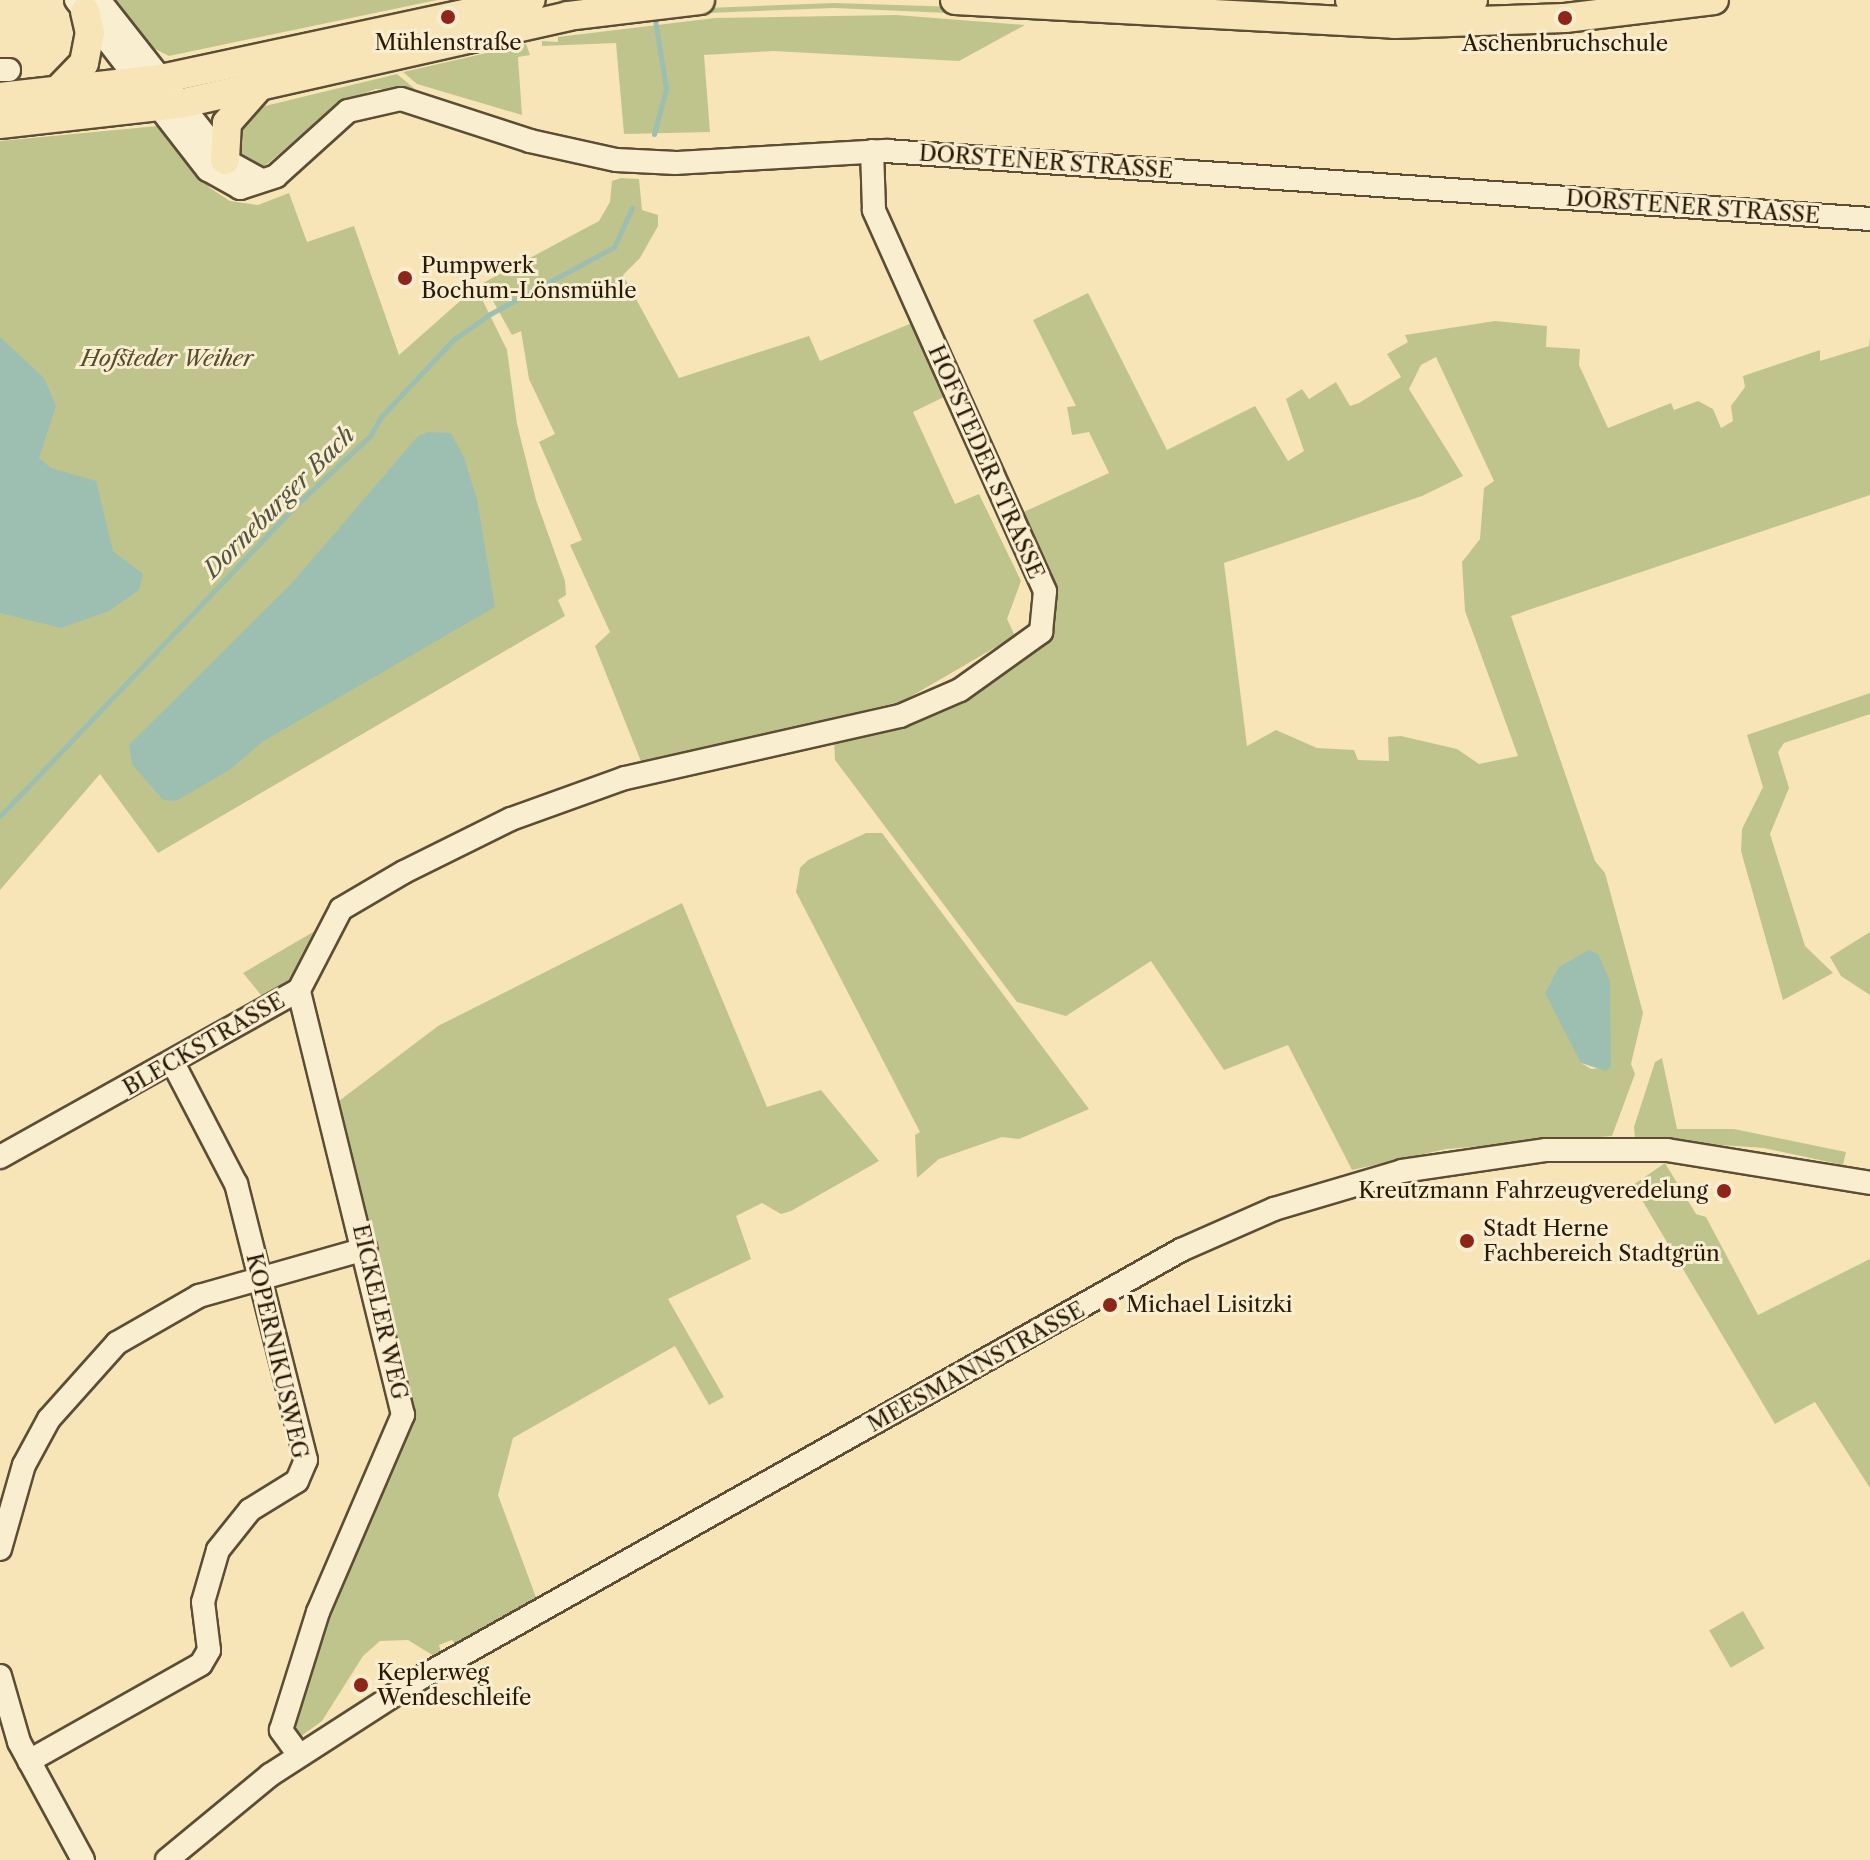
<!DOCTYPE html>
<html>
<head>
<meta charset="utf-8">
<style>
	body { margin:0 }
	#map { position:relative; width:1870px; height:1860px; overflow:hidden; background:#f7e5b7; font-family:"Libre Caslon Text",serif }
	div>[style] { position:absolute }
	.green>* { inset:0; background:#bfc48d; transform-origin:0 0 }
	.water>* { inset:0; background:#9dbfb1 }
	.stream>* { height:5px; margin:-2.5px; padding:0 2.5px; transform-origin:2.5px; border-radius:2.5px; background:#9dbfb1 }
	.roads { filter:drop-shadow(2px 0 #5c4d34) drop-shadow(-2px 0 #5c4d34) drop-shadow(0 2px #5c4d34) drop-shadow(0 -2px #5c4d34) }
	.minor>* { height:22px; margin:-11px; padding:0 11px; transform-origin:11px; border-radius:11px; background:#faeed0 }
	.major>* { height:28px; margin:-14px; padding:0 14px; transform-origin:14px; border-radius:14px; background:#f7e5b7 }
	.dots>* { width:22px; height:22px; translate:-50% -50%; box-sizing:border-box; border:4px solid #faeed0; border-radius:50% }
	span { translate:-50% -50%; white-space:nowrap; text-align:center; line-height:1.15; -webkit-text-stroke:6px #faeed0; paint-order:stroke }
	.poi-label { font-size:22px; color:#291a08 }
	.left { translate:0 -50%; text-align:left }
	.right { translate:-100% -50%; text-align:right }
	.street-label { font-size:22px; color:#291a08 }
	.park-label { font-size:22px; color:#564d30; font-style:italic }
	.water-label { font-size:24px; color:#525443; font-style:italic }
</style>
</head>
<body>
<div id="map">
	<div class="green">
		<div style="clip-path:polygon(114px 0,437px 0,169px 56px,153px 48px)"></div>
		<div style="clip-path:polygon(834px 3px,959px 7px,1017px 16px,834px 8px,682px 14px,681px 9px)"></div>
		<div style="clip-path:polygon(896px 15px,1025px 25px,959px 61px,773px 51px,704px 55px,710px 132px,624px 134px,616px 43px,542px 46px,542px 41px,558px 42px,558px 37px,715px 18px)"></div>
		<div style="clip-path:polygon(1104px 21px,1496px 30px,1496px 36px,1333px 36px)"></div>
		<div style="clip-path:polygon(526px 44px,530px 55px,518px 57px,522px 115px,417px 84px,403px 72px)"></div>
		<div style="clip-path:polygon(397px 74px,415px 89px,376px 89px,341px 102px,265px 166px,242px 164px,230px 139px,250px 114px,265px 106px)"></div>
		<div style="clip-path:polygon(157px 126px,210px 188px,230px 201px,258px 205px,289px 193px,307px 242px,354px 226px,399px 355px,476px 287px,507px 350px,517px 424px,536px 500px,565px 581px,566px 595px,558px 600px,565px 616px,158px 853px,100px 774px,0 890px,0 141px)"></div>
		<div style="clip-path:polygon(621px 178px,639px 179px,642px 210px,658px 215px,658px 226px,640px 258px,623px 275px,679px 378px,809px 336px,820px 361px,912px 323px,944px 397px,913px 412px,955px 504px,979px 494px,1021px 581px,1007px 619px,1015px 636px,903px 701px,642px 764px,595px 646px,610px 632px,570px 545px,582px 540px,539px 442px,555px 434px,529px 379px,521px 331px,512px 335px,483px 283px,599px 221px,610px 202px,612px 181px)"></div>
		<div style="clip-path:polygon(evenodd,1088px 293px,1167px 450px,1255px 406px,1288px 461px,1304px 451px,1286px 399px,1302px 389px,1309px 399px,1336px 382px,1350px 406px,1359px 403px,1401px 377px,1387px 354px,1408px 342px,1405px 335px,1495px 321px,1547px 326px,1546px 347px,1580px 349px,1579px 365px,1608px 428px,1671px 403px,1674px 410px,1698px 401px,1713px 409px,1721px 428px,1733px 421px,1731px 406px,1745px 387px,1743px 376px,1820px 350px,1820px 361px,1869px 346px,1870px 335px,1870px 495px,1511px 616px,1595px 861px,1605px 873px,1643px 1013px,1631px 1064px,1635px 1074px,1612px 1136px,1446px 1149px,1352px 1170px,1288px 1045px,1224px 1070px,1151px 961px,1066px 1016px,1017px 1002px,835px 760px,834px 740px,899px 720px,1054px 626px,1053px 600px,1015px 516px,1109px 473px,1089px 432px,1072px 435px,1067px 407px,1076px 406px,1033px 320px,1088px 293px,1436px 357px,1494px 481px,1484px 488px,1480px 539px,1462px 562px,1465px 611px,1518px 756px,1479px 764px,1457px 749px,1401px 736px,1388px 737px,1389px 761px,1358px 760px,1354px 750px,1317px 748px,1276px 730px,1247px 746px,1224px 563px,1422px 496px,1463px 476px,1409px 389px,1421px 365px,1436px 357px,1088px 293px,1610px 981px,1610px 1067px,1591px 1069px,1581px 1063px,1610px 981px)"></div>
		<div style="clip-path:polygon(1870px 693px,1870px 714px,1784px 743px,1778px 752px,1789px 788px,1770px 834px,1805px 946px,1833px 973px,1783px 1000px,1741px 851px,1742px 829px,1763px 787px,1747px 735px)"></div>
		<div style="clip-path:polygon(866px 833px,882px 833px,1089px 1109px,1019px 1139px,1002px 1137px,939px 1159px,917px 1178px,915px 1135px,920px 1132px,796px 892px,800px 868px,808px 860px)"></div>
		<div style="clip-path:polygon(682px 903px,767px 1107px,821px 1090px,879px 1161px,791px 1211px,781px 1214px,762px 1203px,736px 1216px,751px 1259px,668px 1299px,724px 1397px,709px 1405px,675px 1346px,513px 1438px,498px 1495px,537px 1600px,455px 1644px,452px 1640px,439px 1645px,441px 1652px,434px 1656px,408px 1640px,380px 1641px,363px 1656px,322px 1721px,300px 1737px,292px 1728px,319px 1627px,405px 1431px,335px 1104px,438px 1026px)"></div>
		<div style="clip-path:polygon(320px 928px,293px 983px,266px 1001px,243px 973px)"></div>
		<div style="clip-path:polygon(1870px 932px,1870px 995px,1841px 976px,1830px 957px)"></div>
		<div style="clip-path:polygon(1662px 1058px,1677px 1129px,1734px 1129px,1846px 1152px,1843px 1165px,1764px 1148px,1635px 1139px,1634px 1127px,1655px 1062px)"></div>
		<div style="clip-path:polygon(1665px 1163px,1696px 1214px,1706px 1217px,1758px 1315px,1870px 1259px,1870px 1488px,1815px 1402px,1775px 1424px,1633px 1185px)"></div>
		<div style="left:1743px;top:1611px;width:43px;height:39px;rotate:60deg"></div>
	</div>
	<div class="water">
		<div style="clip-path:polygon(0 337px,44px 378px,56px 406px,39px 458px,51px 468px,96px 481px,113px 551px,143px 574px,139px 590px,109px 611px,61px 628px,0 613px)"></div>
		<div style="clip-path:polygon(428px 432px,451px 433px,464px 458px,477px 499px,495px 607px,262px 742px,231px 769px,176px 801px,163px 800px,132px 764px,129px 745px,292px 583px,418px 436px)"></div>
		<div style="clip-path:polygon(1589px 950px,1598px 954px,1610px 981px,1611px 1067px,1606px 1071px,1581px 1063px,1545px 993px,1559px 967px)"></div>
	</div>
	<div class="stream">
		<div style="left:654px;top:134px;width:47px;rotate:-75.1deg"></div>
		<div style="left:666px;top:89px;width:77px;rotate:-99deg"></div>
		<div style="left:0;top:816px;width:424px;rotate:-46.4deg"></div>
		<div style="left:292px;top:509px;width:107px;rotate:-43.1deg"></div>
		<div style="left:370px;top:436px;width:22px;rotate:-60deg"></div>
		<div style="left:381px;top:417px;width:105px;rotate:-46.9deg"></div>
		<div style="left:453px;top:340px;width:45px;rotate:-35.1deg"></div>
		<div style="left:490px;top:314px;width:141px;rotate:-28.4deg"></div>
		<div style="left:614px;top:247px;width:43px;rotate:-65.2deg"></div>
	</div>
	<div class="roads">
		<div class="minor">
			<div style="left:76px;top:0;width:215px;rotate:52.2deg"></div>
			<div style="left:208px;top:170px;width:37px;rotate:29deg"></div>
			<div style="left:240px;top:188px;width:38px;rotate:-18deg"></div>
			<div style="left:276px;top:176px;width:97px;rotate:-42.1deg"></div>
			<div style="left:348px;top:111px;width:54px;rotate:-12.8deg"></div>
			<div style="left:401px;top:99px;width:136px;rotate:18deg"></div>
			<div style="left:530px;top:141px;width:88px;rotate:12.5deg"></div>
			<div style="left:616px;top:160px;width:60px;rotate:2.9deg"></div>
			<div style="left:676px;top:163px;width:210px;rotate:-3.3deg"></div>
			<div style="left:886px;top:151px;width:986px;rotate:3.95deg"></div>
			<div style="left:99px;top:0;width:204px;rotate:51.8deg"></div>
			<div style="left:225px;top:160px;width:39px;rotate:29deg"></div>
			<div style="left:0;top:70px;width:9px"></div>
			<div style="left:0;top:1157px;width:342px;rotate:-29.2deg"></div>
			<div style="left:299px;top:990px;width:91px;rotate:-62.6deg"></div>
			<div style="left:341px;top:909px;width:73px;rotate:-30.4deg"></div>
			<div style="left:404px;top:872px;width:119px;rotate:-26.4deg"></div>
			<div style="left:511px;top:819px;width:121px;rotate:-19.8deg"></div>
			<div style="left:625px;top:778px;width:282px;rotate:-12.7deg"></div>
			<div style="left:900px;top:716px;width:65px;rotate:-23.4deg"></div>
			<div style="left:960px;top:690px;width:100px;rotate:-35.6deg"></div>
			<div style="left:1041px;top:632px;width:41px;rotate:-84.4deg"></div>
			<div style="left:1045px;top:591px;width:418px;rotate:-114.2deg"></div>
			<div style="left:874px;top:210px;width:59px;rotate:-91.9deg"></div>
			<div style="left:0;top:1549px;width:87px;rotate:-74.1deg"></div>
			<div style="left:24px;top:1465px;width:52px;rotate:-61.5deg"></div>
			<div style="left:49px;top:1419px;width:102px;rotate:-48.2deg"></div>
			<div style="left:117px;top:1343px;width:95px;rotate:-29.8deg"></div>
			<div style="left:199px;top:1296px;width:173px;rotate:-15.8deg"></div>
			<div style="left:0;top:1676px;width:69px;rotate:73.9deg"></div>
			<div style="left:19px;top:1742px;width:134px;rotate:61.5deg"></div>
			<div style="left:299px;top:1755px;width:31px;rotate:-126deg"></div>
			<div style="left:281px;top:1730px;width:124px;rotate:-72.6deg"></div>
			<div style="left:318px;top:1612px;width:215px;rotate:-66.7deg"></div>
			<div style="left:403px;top:1415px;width:438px;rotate:-103.8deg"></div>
			<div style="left:29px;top:1761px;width:197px;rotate:-29.4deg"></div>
			<div style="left:201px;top:1664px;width:16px;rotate:-60deg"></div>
			<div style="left:209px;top:1650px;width:48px;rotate:-97.1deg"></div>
			<div style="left:203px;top:1602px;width:54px;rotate:-73.9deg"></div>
			<div style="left:218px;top:1550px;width:51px;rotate:-51.3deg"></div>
			<div style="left:250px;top:1510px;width:55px;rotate:-31.7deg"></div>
			<div style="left:297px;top:1481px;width:23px;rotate:-67deg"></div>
			<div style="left:306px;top:1460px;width:285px;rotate:-104.2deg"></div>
			<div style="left:236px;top:1184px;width:136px;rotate:-117.5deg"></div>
			<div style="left:167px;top:1860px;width:134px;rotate:-39.5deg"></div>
			<div style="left:270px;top:1775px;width:181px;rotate:-32.8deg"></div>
			<div style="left:422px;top:1677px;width:871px;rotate:-29.36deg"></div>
			<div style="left:1181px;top:1250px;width:102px;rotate:-23.8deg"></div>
			<div style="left:1274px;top:1209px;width:134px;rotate:-16.5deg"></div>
			<div style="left:1402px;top:1171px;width:146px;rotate:-8.3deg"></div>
			<div style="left:1546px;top:1150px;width:121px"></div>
			<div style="left:1667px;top:1150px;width:206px;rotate:9.2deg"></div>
		</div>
		<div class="major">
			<div style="left:955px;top:0;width:440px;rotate:3.1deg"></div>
			<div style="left:1394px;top:24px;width:171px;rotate:-2deg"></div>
			<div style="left:1565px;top:18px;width:150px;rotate:-6.9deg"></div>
			<div style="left:1350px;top:0;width:123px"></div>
			<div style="left:56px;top:92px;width:40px;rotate:-46deg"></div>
			<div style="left:84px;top:63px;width:31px;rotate:-79deg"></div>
			<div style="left:90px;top:33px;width:22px;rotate:-103deg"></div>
			<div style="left:0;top:97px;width:162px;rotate:-6.4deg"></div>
			<div style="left:161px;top:79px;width:378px;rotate:-12.1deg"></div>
			<div style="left:0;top:124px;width:180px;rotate:-6.4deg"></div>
			<div style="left:179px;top:104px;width:399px;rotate:-12.7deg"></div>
			<div style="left:568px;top:16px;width:133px;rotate:-6.9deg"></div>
			<div style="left:225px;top:160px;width:37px;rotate:-87deg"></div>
			<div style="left:227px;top:123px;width:47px;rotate:-48.5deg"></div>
		</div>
	</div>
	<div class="dots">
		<div style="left:448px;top:17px;background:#8f2418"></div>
		<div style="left:1565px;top:18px;background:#8f2418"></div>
		<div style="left:405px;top:278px;background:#8f2418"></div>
		<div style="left:1724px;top:1191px;background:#8f2418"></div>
		<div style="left:1467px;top:1241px;background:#8f2418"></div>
		<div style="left:1110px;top:1305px;background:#8f2418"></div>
		<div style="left:361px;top:1685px;background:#8f2418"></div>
	</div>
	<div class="poi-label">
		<span style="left:448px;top:43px">Mühlenstraße</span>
		<span style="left:1565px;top:44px">Aschenbruchschule</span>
		<span class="left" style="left:421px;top:278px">Pumpwerk<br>Bochum-Lönsmühle</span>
		<span class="right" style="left:1708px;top:1191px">Kreutzmann Fahrzeugveredelung</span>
		<span class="left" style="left:1483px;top:1241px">Stadt Herne<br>Fachbereich Stadtgrün</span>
		<span class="left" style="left:1126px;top:1305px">Michael Lisitzki</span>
		<span class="left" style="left:377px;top:1685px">Keplerweg<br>Wendeschleife</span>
	</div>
	<div class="street-label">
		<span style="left:1046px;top:162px;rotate:4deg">DORSTENER STRASSE</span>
		<span style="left:1693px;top:207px;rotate:4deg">DORSTENER STRASSE</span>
		<span style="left:986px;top:462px;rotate:66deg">HOFSTEDER STRASSE</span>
		<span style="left:204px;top:1044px;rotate:-30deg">BLECKSTRASSE</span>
		<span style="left:380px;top:1312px;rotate:77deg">EICKELER WEG</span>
		<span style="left:277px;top:1356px;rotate:77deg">KOPERNIKUSWEG</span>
		<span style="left:976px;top:1367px;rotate:-29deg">MEESMANNSTRASSE</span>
	</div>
	<div class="park-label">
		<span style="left:167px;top:359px">Hofsteder Weiher</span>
	</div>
	<div class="water-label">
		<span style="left:279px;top:502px;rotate:-45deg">Dorneburger Bach</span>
	</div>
</div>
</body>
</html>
